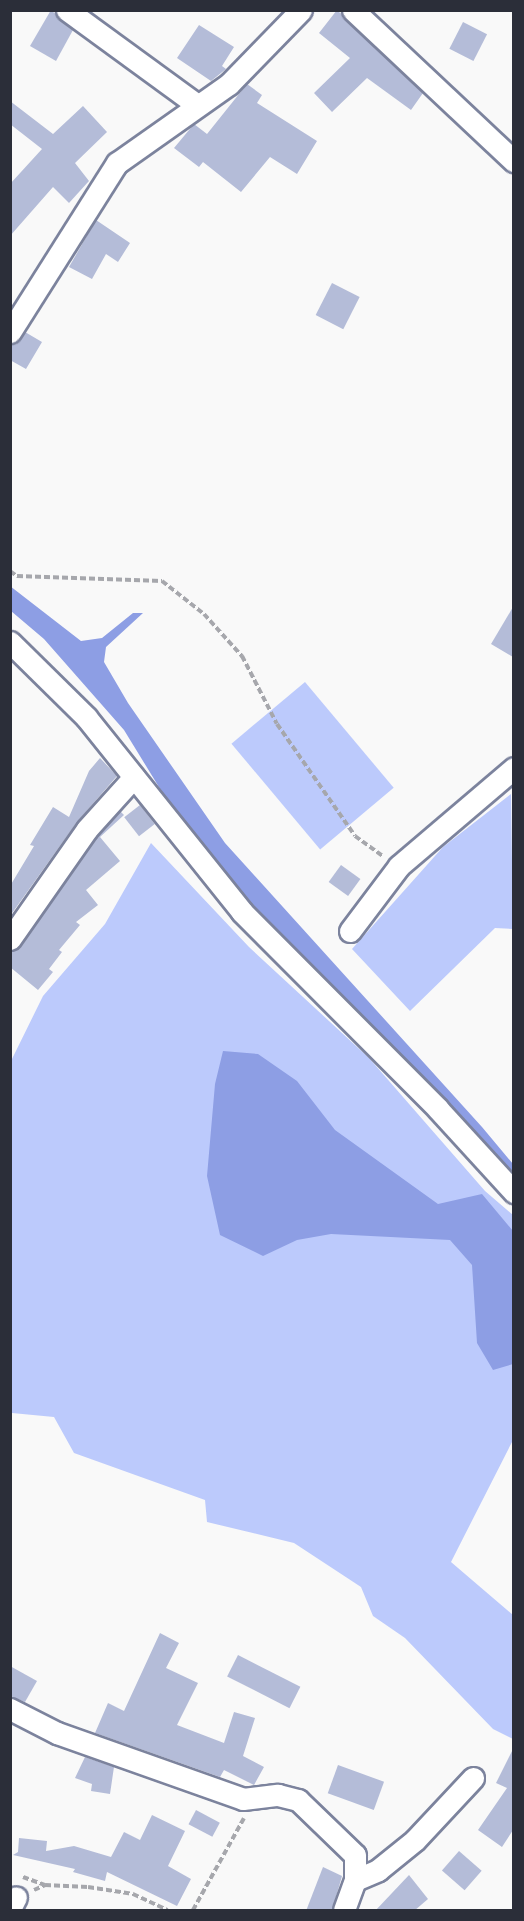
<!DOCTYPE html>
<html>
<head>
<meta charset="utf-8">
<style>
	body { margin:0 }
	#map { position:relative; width:524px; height:1921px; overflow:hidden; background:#f9f9f9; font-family:"DejaVu Sans",sans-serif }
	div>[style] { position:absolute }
	.green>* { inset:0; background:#bccafc; transform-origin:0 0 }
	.water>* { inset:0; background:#8d9ee4 }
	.building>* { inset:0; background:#b4bcd8; transform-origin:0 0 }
	.path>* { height:4px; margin-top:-2px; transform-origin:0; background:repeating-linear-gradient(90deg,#a6a7ac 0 6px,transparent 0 9px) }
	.roads { filter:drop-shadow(2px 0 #7c839d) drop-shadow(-2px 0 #7c839d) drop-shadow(0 2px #7c839d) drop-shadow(0 -2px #7c839d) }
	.minor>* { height:21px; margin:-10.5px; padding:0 10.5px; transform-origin:10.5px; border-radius:10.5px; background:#fff }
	span { translate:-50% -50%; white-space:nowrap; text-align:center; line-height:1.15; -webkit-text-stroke:6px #fff; paint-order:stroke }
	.frame { position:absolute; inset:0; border:12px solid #2b2e39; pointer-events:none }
</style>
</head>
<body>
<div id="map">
	<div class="green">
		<div style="left:305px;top:682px;width:138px;height:96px;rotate:50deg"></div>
		<div style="clip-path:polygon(511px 794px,513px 929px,495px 928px,410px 1011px,352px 949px,443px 847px)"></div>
		<div style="clip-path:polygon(151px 843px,249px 947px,369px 1058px,485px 1191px,513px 1215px,513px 1440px,451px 1562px,513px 1615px,513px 1739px,493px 1729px,405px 1638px,373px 1616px,361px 1587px,294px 1543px,207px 1522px,205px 1500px,74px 1453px,54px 1417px,12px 1413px,11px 1417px,11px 1061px,43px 996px,105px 924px)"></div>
	</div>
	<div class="water">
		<div style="clip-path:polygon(10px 586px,81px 641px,102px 638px,133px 613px,143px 613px,106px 647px,104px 662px,128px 703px,225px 843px,482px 1127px,513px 1164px,513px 1180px,268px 929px,181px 823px,124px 730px,44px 639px,11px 611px)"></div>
		<div style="clip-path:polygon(223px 1051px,258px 1054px,297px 1081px,335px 1130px,438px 1204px,482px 1194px,513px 1231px,513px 1364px,493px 1370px,477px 1343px,472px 1265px,450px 1240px,331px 1234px,297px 1240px,263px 1256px,220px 1235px,207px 1176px,215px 1084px)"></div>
	</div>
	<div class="building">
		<div style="clip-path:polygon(51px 10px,73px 30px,56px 61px,30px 46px)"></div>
		<div style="clip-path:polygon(337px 10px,423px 93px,411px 110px,367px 78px,332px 112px,314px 93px,350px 58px,319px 33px)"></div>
		<div style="left:463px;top:22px;width:27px;height:30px;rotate:27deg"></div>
		<div style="clip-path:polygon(199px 25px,234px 47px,222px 66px,226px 69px,211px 81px,177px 58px)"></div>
		<div style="clip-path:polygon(247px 84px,262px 95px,257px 103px,317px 141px,297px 174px,270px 157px,241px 192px,203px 162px,199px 167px,174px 148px,194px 124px,207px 134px)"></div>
		<div style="clip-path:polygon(10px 101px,53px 134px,83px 106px,107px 132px,75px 163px,89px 181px,69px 203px,53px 187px,10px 236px,10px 184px,42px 149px,10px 124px)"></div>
		<div style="clip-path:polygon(96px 220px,130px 243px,118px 262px,106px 254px,92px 279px,69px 267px)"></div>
		<div style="left:332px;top:283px;width:31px;height:36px;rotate:27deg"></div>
		<div style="clip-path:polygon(25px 332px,42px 342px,26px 369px,10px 360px,10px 345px,17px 344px)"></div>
		<div style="clip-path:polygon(513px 607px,513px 657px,491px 644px)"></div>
		<div style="clip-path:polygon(100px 758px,117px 776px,77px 822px,10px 916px,10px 886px,34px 846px,30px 845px,53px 807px,69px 817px,89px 771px)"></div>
		<div style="left:140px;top:805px;width:24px;height:20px;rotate:52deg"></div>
		<div style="clip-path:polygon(120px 811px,124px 815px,100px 837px,120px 861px,86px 890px,98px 905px,76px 922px,80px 925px,59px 950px,62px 952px,49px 969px,53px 972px,38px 990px,10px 967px,10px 951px,20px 946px,97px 837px)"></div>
		<div style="left:341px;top:865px;width:24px;height:21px;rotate:36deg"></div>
		<div style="clip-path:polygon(160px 1633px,179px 1643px,166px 1668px,198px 1683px,177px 1725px,224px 1743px,234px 1712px,255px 1718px,243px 1756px,264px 1767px,254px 1785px,224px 1770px,220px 1777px,95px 1733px,108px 1703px,124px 1711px)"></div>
		<div style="left:238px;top:1655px;width:70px;height:24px;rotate:27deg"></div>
		<div style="clip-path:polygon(10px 1666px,37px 1681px,25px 1702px,10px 1696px)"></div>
		<div style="clip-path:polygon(513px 1749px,513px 1830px,502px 1847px,478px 1830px,507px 1788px,496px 1783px)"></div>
		<div style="clip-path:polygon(85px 1757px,114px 1767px,110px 1794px,91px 1791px,92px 1784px,75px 1778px)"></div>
		<div style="left:338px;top:1765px;width:49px;height:30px;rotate:20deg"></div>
		<div style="left:196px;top:1810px;width:27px;height:16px;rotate:28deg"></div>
		<div style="clip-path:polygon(152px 1815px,185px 1831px,168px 1866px,191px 1879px,177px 1906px,107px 1872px,105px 1881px,73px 1872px,75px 1869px,13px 1855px,18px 1852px,19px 1838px,47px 1841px,46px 1851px,74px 1846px,111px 1857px,124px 1832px,140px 1840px)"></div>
		<div style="left:459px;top:1851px;width:30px;height:26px;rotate:41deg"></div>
		<div style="clip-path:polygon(323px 1867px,342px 1876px,332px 1911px,306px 1911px)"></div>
		<div style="clip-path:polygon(409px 1875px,428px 1899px,414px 1911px,375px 1911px)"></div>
	</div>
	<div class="path">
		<div style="left:10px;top:571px;width:9px;rotate:36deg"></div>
		<div style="left:17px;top:576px;width:145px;rotate:2deg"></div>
		<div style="left:162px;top:581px;width:53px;rotate:38.2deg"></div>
		<div style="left:204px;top:614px;width:57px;rotate:47.9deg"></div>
		<div style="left:242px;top:656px;width:76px;rotate:62.8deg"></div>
		<div style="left:277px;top:724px;width:136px;rotate:55.1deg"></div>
		<div style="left:355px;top:836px;width:34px;rotate:36deg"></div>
		<div style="left:23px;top:1877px;width:23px;rotate:20deg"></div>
		<div style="left:34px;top:1890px;width:12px;rotate:-24deg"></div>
		<div style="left:45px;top:1885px;width:43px;rotate:2.7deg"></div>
		<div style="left:88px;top:1887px;width:46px;rotate:8.8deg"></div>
		<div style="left:133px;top:1894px;width:38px;rotate:25deg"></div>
		<div style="left:193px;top:1910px;width:105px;rotate:-61deg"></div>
	</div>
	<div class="roads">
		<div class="minor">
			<div style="left:67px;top:10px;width:160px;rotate:36.1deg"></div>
			<div style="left:353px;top:10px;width:221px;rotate:43.2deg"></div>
			<div style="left:10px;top:332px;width:200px;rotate:-57.7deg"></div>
			<div style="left:117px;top:163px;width:137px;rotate:-35.2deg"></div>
			<div style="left:229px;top:84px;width:103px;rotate:-45.8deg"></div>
			<div style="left:10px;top:642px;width:107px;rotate:44.6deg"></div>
			<div style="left:86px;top:717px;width:250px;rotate:51.3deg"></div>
			<div style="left:242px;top:912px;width:278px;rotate:45.1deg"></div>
			<div style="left:438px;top:1109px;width:113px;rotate:47.5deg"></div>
			<div style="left:350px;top:931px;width:81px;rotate:-53deg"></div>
			<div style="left:399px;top:866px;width:151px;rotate:-40.4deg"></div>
			<div style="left:10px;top:939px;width:134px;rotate:-55deg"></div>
			<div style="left:87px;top:829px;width:70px;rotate:-47.9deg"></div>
			<div style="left:10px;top:1709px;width:53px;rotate:27.1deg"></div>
			<div style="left:57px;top:1733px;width:197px;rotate:19.5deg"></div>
			<div style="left:243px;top:1799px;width:35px;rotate:-7deg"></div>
			<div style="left:278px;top:1795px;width:21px;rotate:14deg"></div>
			<div style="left:298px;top:1800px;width:79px;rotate:44deg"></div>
			<div style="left:355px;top:1855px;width:25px;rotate:90deg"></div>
			<div style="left:10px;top:1909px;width:13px;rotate:-63deg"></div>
			<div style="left:344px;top:1910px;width:32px;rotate:-70deg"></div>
			<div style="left:355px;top:1880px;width:25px;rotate:-23deg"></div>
			<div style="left:378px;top:1870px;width:48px;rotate:-39deg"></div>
			<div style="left:415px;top:1840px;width:85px;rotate:-46.9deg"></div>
		</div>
	</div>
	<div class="frame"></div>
</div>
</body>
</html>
